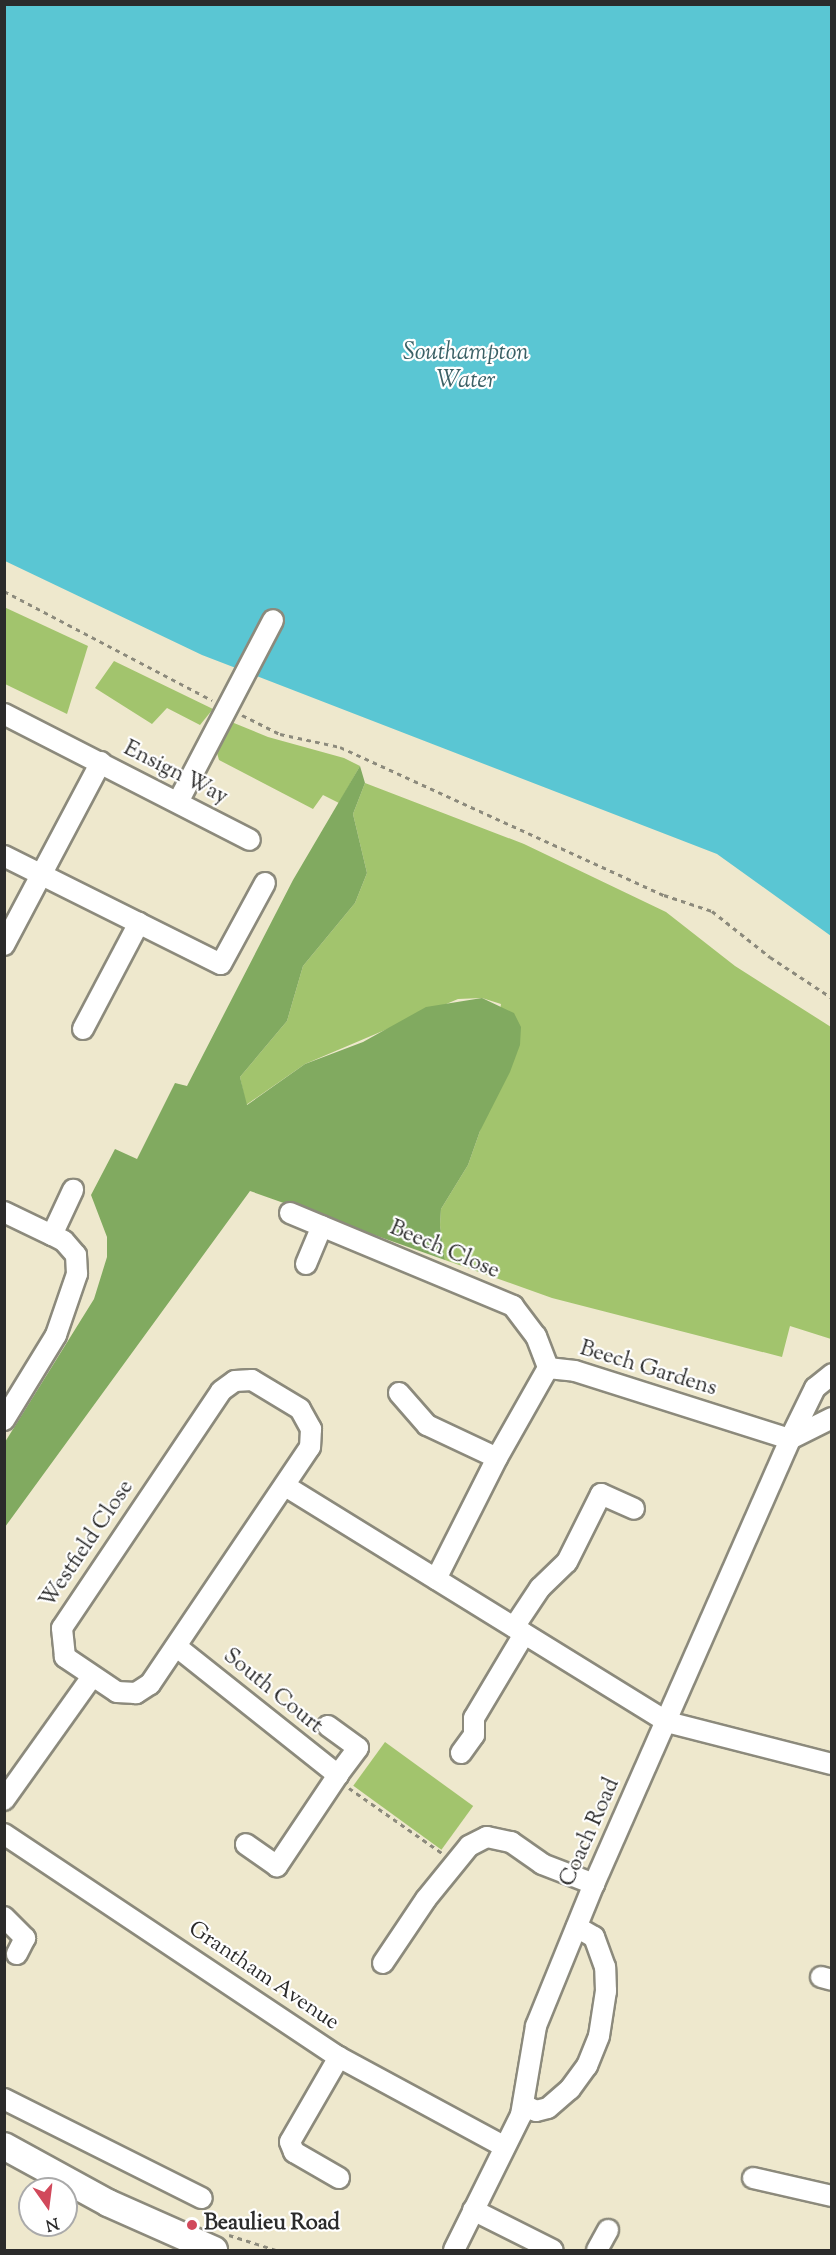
<!DOCTYPE html>
<html>
<head>
<meta charset="utf-8">
<style>
	body { margin:0 }
	#map { position:relative; width:836px; height:2255px; overflow:hidden; background:#eee8cd; font-family:"Sorts Mill Goudy",serif }
	div>[style] { position:absolute }
	.green>* { inset:0; background:#a2c46d; transform-origin:0 0 }
	.forest>* { inset:0; background:#81aa60 }
	.water>* { inset:0; background:#5ac6d3 }
	.path>* { height:3px; margin-top:-1.5px; transform-origin:0; background:repeating-linear-gradient(90deg,#8c8a7c 0 4.5px,transparent 0 9px) }
	.roads { filter:drop-shadow(2px 0 #8c8a7c) drop-shadow(-2px 0 #8c8a7c) drop-shadow(0 2px #8c8a7c) drop-shadow(0 -2px #8c8a7c) }
	.minor>* { height:20px; margin:-10px; padding:0 10px; transform-origin:10px; border-radius:10px; background:#fff }
	.major>* { height:26px; margin:-13px; padding:0 13px; transform-origin:13px; border-radius:13px; background:#fff }
	.dots>* { width:16px; height:16px; translate:-50% -50%; box-sizing:border-box; border:3px solid #fff; border-radius:50% }
	span { translate:-50% -50%; white-space:nowrap; text-align:center; line-height:1.15; -webkit-text-stroke:4.5px #fff; paint-order:stroke }
	.street-label { font-size:22px; color:#2b2b2b }
	.poi-label { font-size:22px; color:#2b2b2b; font-weight:700 }
	.left { translate:0 -50%; text-align:left }
	.water-label { font-size:24px; color:#3b6166; font-style:italic }
	.frame { position:absolute; inset:0; border:6px solid #2b2b2b; pointer-events:none }
	.north { position:absolute; left:18px; top:2177px; width:60px; height:60px; box-sizing:border-box; background:#fff; border:2px solid #aaa; border-radius:50%; rotate:166deg; font-size:16px; font-weight:700; line-height:24px; text-align:center; color:#2b2b2b }
	.north::after { content:''; display:block; margin:auto; width:21px; height:27px; background:#d1495b; clip-path:polygon(50% 0,100% 100%,50% 72%,0 100%) }
</style>
</head>
<body>
<div id="map">
	<div class="green">
		<div style="clip-path:polygon(4px 607px,88px 646px,67px 714px,5px 684px)"></div>
		<div style="clip-path:polygon(114px 661px,213px 709px,200px 725px,167px 708px,152px 724px,95px 688px)"></div>
		<div style="clip-path:polygon(229px 721px,268px 737px,344px 758px,360px 766px,339px 803px,323px 795px,313px 809px,219px 760px,215px 746px)"></div>
		<div style="clip-path:polygon(365px 783px,524px 844px,666px 912px,735px 966px,831px 1027px,831px 1339px,790px 1326px,782px 1357px,552px 1298px,445px 1260px,440px 1225px,441px 1209px,468px 1165px,480px 1131px,501px 1004px,482px 998px,458px 999px,305px 1064px,246px 1105px,240px 1077px,287px 1021px,303px 966px,355px 903px,367px 873px,353px 814px)"></div>
		<div style="left:385px;top:1742px;width:109px;height:54px;rotate:36deg"></div>
	</div>
	<div class="forest">
		<div style="clip-path:polygon(360px 766px,365px 783px,353px 814px,367px 873px,355px 903px,303px 966px,287px 1021px,240px 1077px,247px 1105px,305px 1064px,363px 1042px,426px 1007px,482px 998px,514px 1013px,521px 1027px,520px 1045px,510px 1072px,480px 1131px,468px 1165px,441px 1209px,440px 1225px,445px 1260px,250px 1191px,5px 1527px,5px 1442px,94px 1299px,107px 1257px,107px 1237px,91px 1195px,115px 1149px,137px 1159px,175px 1083px,187px 1086px,293px 880px)"></div>
	</div>
	<div class="water">
		<div style="clip-path:polygon(4px 5px,831px 5px,831px 936px,717px 854px,202px 655px,5px 561px)"></div>
	</div>
	<div class="path">
		<div style="left:4px;top:591px;width:235px;rotate:27.7deg"></div>
		<div style="left:242px;top:715px;width:42px;rotate:26.6deg"></div>
		<div style="left:280px;top:734px;width:61px;rotate:12.2deg"></div>
		<div style="left:340px;top:747px;width:356px;rotate:24.6deg"></div>
		<div style="left:664px;top:895px;width:51px;rotate:18.4deg"></div>
		<div style="left:712px;top:911px;width:74px;rotate:38.4deg"></div>
		<div style="left:770px;top:957px;width:74px;rotate:33.5deg"></div>
		<div style="left:349px;top:1788px;width:113px;rotate:35deg"></div>
		<div style="left:229px;top:2235px;width:49px;rotate:17.7deg"></div>
	</div>
	<div class="roads">
		<div class="minor">
			<div style="left:4px;top:714px;width:276px;rotate:27.1deg"></div>
			<div style="left:178px;top:802px;width:205px;rotate:-62.4deg"></div>
			<div style="left:4px;top:856px;width:242px;rotate:26.5deg"></div>
			<div style="left:221px;top:964px;width:92px;rotate:-61.5deg"></div>
			<div style="left:4px;top:945px;width:207px;rotate:-62.1deg"></div>
			<div style="left:83px;top:1029px;width:120px;rotate:-62.2deg"></div>
			<div style="left:4px;top:1212px;width:53px;rotate:25.6deg"></div>
			<div style="left:52px;top:1235px;width:50px;rotate:-65deg"></div>
			<div style="left:290px;top:1213px;width:242px;rotate:22.6deg"></div>
			<div style="left:513px;top:1306px;width:38px;rotate:53deg"></div>
			<div style="left:536px;top:1336px;width:34px;rotate:69deg"></div>
			<div style="left:306px;top:1264px;width:41px;rotate:-67.2deg"></div>
			<div style="left:252px;top:1380px;width:56px;rotate:31.1deg"></div>
			<div style="left:300px;top:1409px;width:23px;rotate:61deg"></div>
			<div style="left:311px;top:1429px;width:18px;rotate:93deg"></div>
			<div style="left:310px;top:1447px;width:286px;rotate:124deg"></div>
			<div style="left:150px;top:1684px;width:17px;rotate:147deg"></div>
			<div style="left:136px;top:1693px;width:19px;rotate:-177deg"></div>
			<div style="left:117px;top:1692px;width:63px;rotate:-146.1deg"></div>
			<div style="left:65px;top:1657px;width:29px;rotate:-96deg"></div>
			<div style="left:62px;top:1628px;width:285px;rotate:-56.1deg"></div>
			<div style="left:221px;top:1391px;width:17px;rotate:-36deg"></div>
			<div style="left:235px;top:1381px;width:17px;rotate:-3deg"></div>
			<div style="left:399px;top:1393px;width:43px;rotate:48.8deg"></div>
			<div style="left:427px;top:1425px;width:77px;rotate:25.2deg"></div>
			<div style="left:4px;top:1420px;width:100px;rotate:-58.5deg"></div>
			<div style="left:56px;top:1335px;width:65px;rotate:-71deg"></div>
			<div style="left:77px;top:1274px;width:19px;rotate:-93deg"></div>
			<div style="left:76px;top:1255px;width:18px;rotate:-131deg"></div>
			<div style="left:64px;top:1241px;width:13px;rotate:-153deg"></div>
			<div style="left:287px;top:1487px;width:447px;rotate:31.7deg"></div>
			<div style="left:667px;top:1722px;width:170px;rotate:14.3deg"></div>
			<div style="left:436px;top:1579px;width:136px;rotate:-63.2deg"></div>
			<div style="left:497px;top:1458px;width:103px;rotate:-60.5deg"></div>
			<div style="left:548px;top:1368px;width:27px;rotate:6deg"></div>
			<div style="left:575px;top:1371px;width:225px;rotate:17.6deg"></div>
			<div style="left:790px;top:1439px;width:47px;rotate:-26.6deg"></div>
			<div style="left:514px;top:1627px;width:47px;rotate:-56.3deg"></div>
			<div style="left:540px;top:1588px;width:37px;rotate:-44deg"></div>
			<div style="left:567px;top:1562px;width:76px;rotate:-63.4deg"></div>
			<div style="left:601px;top:1494px;width:36px;rotate:24deg"></div>
			<div style="left:177px;top:1647px;width:206px;rotate:38.5deg"></div>
			<div style="left:338px;top:1775px;width:110px;rotate:123.8deg"></div>
			<div style="left:277px;top:1866px;width:38px;rotate:-145deg"></div>
			<div style="left:328px;top:1726px;width:37px;rotate:36deg"></div>
			<div style="left:358px;top:1748px;width:34px;rotate:127deg"></div>
			<div style="left:461px;top:1753px;width:22px;rotate:-54deg"></div>
			<div style="left:474px;top:1735px;width:17px;rotate:-90deg"></div>
			<div style="left:474px;top:1718px;width:98px;rotate:-59.2deg"></div>
			<div style="left:4px;top:1800px;width:150px;rotate:-54.5deg"></div>
			<div style="left:4px;top:1834px;width:398px;rotate:33.7deg"></div>
			<div style="left:335px;top:2055px;width:191px;rotate:28.4deg"></div>
			<div style="left:4px;top:1917px;width:30px;rotate:45deg"></div>
			<div style="left:25px;top:1938px;width:18px;rotate:117deg"></div>
			<div style="left:383px;top:1963px;width:77px;rotate:-56.1deg"></div>
			<div style="left:426px;top:1899px;width:68px;rotate:-50.9deg"></div>
			<div style="left:469px;top:1846px;width:20px;rotate:-27deg"></div>
			<div style="left:487px;top:1837px;width:25px;rotate:12deg"></div>
			<div style="left:511px;top:1842px;width:38px;rotate:35deg"></div>
			<div style="left:542px;top:1864px;width:56px;rotate:21deg"></div>
			<div style="left:821px;top:1977px;width:11px;rotate:15deg"></div>
			<div style="left:339px;top:2057px;width:98px;rotate:120deg"></div>
			<div style="left:290px;top:2142px;width:11px;rotate:68deg"></div>
			<div style="left:294px;top:2152px;width:52px;rotate:30deg"></div>
			<div style="left:4px;top:2099px;width:221px;rotate:26.6deg"></div>
			<div style="left:524px;top:2105px;width:13px;rotate:27deg"></div>
			<div style="left:536px;top:2111px;width:12px;rotate:-14deg"></div>
			<div style="left:548px;top:2108px;width:29px;rotate:-41deg"></div>
			<div style="left:570px;top:2089px;width:29px;rotate:-54deg"></div>
			<div style="left:587px;top:2066px;width:32px;rotate:-68deg"></div>
			<div style="left:599px;top:2036px;width:46px;rotate:-81.2deg"></div>
			<div style="left:606px;top:1991px;width:24px;rotate:-92deg"></div>
			<div style="left:605px;top:1967px;width:32px;rotate:-110deg"></div>
			<div style="left:594px;top:1937px;width:20px;rotate:-150deg"></div>
			<div style="left:753px;top:2178px;width:81px;rotate:12.8deg"></div>
			<div style="left:473px;top:2210px;width:89px;rotate:26.6deg"></div>
			<div style="left:454px;top:2250px;width:151px;rotate:-63.6deg"></div>
			<div style="left:521px;top:2115px;width:90px;rotate:-80.4deg"></div>
			<div style="left:536px;top:2026px;width:153px;rotate:-67.8deg"></div>
			<div style="left:594px;top:1884px;width:486px;rotate:-66.2deg"></div>
			<div style="left:790px;top:1439px;width:57px;rotate:-63.9deg"></div>
			<div style="left:815px;top:1388px;width:22px;rotate:-39deg"></div>
			<div style="left:597px;top:2250px;width:23px;rotate:-61deg"></div>
		</div>
		<div class="major">
			<div style="left:4px;top:2146px;width:119px;rotate:28.7deg"></div>
			<div style="left:108px;top:2203px;width:116px;rotate:23.9deg"></div>
		</div>
	</div>
	<div class="dots">
		<div style="left:192px;top:2225px;background:#d1495b"></div>
	</div>
	<div class="street-label">
		<span style="left:175px;top:774px;rotate:27deg">Ensign Way</span>
		<span style="left:444px;top:1251px;rotate:23deg">Beech Close</span>
		<span style="left:648px;top:1370px;rotate:17deg">Beech Gardens</span>
		<span style="left:88px;top:1545px;rotate:-56deg">Westfield Close</span>
		<span style="left:272px;top:1692px;rotate:39deg">South Court</span>
		<span style="left:591px;top:1833px;rotate:-66deg">Coach Road</span>
		<span style="left:263px;top:1977px;rotate:34deg">Grantham Avenue</span>
	</div>
	<div class="poi-label">
		<span class="left" style="left:204px;top:2225px">Beaulieu Road</span>
	</div>
	<div class="water-label">
		<span style="left:466px;top:368px">Southampton<br>Water</span>
	</div>
	<div class="frame"></div>
	<div class="north">N</div>
</div>
</body>
</html>
